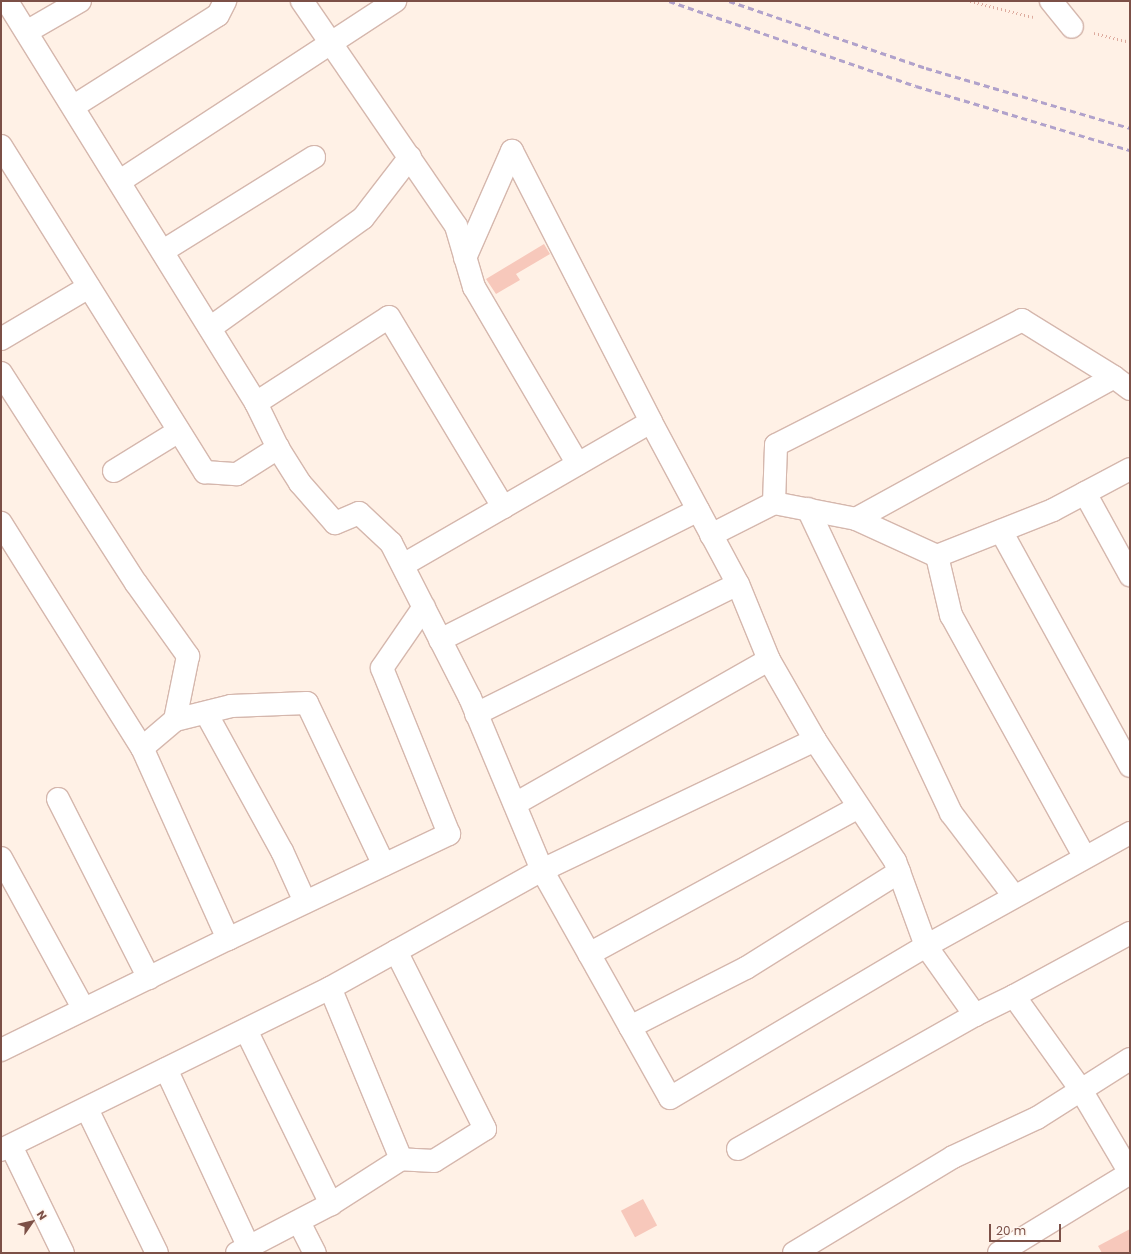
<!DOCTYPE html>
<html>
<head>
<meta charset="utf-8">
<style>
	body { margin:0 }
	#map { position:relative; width:1131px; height:1254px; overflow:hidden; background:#fff1e6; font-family:Poppins,sans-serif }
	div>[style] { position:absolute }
	.building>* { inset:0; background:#f7c8bb; transform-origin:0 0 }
	.path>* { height:2.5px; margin-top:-1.25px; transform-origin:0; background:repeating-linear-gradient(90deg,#ddaa9d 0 1px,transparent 0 4px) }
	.roads { filter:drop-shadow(1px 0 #d5b7ad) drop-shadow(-1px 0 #d5b7ad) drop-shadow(0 1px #d5b7ad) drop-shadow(0 -1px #d5b7ad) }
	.minor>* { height:22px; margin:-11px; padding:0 11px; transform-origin:11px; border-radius:11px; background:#fff }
	.rail>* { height:3px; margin-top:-1.5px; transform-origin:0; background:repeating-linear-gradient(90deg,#b1a2cb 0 6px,transparent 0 10px) }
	span { translate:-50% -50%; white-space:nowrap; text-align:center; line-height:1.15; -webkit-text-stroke:3px #fff6ef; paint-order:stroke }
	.frame { position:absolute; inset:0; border:2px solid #7c5047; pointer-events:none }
	.north { position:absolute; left:12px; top:1202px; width:40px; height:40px; -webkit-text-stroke:3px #fff6ef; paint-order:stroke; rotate:56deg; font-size:11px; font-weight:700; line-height:16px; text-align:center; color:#7c5047 }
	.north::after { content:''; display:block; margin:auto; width:14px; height:18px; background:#7c5047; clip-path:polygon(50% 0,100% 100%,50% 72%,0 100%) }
	.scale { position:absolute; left:989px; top:1224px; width:72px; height:18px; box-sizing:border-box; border:2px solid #7c5047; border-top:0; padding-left:5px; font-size:12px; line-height:14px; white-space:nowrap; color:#7c5047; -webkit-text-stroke:3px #fff6ef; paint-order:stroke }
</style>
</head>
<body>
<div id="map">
	<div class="building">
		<div style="clip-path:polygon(544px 244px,550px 254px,516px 274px,520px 280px,496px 294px,486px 279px)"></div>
		<div style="left:643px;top:1199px;width:30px;height:25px;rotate:62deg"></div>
		<div style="clip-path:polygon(1130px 1229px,1130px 1253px,1102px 1253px,1098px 1246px)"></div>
	</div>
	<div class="path">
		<div style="left:970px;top:1px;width:65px;rotate:14.3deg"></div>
		<div style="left:1094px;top:33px;width:37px;rotate:14deg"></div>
	</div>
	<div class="roads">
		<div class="minor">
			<div style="left:302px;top:1px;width:273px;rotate:55.6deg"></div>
			<div style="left:456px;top:226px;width:64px;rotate:73.6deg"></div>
			<div style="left:474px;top:287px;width:205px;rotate:59.6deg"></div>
			<div style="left:1051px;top:1px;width:33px;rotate:51deg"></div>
			<div style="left:28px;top:31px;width:60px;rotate:-30deg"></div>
			<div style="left:74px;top:106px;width:170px;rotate:-32.3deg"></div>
			<div style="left:218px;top:15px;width:16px;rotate:-63deg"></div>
			<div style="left:1px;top:146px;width:385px;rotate:58deg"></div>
			<div style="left:205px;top:472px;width:32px;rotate:4deg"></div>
			<div style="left:237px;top:474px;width:49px;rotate:-32.4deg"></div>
			<div style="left:278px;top:448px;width:50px;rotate:-116.1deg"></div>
			<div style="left:256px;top:403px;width:473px;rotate:-121.8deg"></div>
			<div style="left:120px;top:181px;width:329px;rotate:-33.2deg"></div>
			<div style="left:163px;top:251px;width:178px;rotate:-31.9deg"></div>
			<div style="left:465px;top:258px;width:117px;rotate:-66.3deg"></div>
			<div style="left:512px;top:151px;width:305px;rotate:62.8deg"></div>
			<div style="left:210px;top:328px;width:188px;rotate:-35.7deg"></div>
			<div style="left:363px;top:218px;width:77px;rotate:-52.4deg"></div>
			<div style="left:1px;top:339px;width:102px;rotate:-30.6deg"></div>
			<div style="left:1px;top:373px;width:250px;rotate:57.3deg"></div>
			<div style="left:136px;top:583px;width:90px;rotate:54.5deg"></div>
			<div style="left:188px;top:656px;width:65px;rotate:101.5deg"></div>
			<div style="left:175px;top:720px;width:43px;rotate:139.7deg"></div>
			<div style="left:142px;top:748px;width:266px;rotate:-122.1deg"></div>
			<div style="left:256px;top:403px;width:158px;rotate:-32.9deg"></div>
			<div style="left:389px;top:317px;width:222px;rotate:59deg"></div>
			<div style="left:114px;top:471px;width:76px;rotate:-31.6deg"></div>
			<div style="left:1085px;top:493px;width:94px;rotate:61.2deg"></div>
			<div style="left:774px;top:503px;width:58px;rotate:-88deg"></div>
			<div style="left:776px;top:445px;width:276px;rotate:-26.9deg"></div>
			<div style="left:1022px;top:320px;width:108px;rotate:31.8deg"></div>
			<div style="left:808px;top:509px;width:336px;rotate:64.8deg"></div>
			<div style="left:951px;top:813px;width:104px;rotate:52.8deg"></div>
			<div style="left:856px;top:519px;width:294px;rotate:-28.8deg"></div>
			<div style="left:1114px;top:377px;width:20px;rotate:37deg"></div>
			<div style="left:1001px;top:531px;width:268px;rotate:61.2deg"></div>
			<div style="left:711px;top:535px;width:71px;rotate:-26.9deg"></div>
			<div style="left:774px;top:503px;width:84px;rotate:11deg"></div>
			<div style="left:856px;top:519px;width:89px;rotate:24.6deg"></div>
			<div style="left:937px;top:556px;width:125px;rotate:-21.6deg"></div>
			<div style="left:1053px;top:510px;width:87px;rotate:-28deg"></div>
			<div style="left:937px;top:556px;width:61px;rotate:76.7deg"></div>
			<div style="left:951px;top:615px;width:275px;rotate:61.1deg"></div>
			<div style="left:403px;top:565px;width:286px;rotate:-30deg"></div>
			<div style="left:651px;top:422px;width:184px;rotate:61.8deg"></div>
			<div style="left:440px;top:640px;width:289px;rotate:-26.7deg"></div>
			<div style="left:206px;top:713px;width:158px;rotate:61.2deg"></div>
			<div style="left:282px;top:851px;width:56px;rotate:65.7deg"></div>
			<div style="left:476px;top:714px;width:292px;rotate:-26.4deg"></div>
			<div style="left:738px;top:584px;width:82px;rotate:67.8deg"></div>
			<div style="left:175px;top:720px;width:58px;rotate:-14deg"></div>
			<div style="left:231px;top:706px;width:76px;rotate:-2.3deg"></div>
			<div style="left:307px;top:703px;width:179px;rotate:64.6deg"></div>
			<div style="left:58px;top:799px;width:201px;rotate:63.1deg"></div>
			<div style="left:515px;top:804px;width:292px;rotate:-29.6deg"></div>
			<div style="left:769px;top:660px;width:92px;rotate:60.1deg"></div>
			<div style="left:1130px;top:833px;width:233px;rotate:151deg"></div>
			<div style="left:926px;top:946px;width:90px;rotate:-110deg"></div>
			<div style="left:895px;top:861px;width:145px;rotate:-123.5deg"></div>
			<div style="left:815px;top:740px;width:302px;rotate:154.5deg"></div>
			<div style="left:542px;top:870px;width:261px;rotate:60.7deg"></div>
			<div style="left:670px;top:1098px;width:298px;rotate:-30.7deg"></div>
			<div style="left:926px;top:946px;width:85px;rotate:54.6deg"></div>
			<div style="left:975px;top:1015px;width:43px;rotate:-26deg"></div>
			<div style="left:1014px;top:996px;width:115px;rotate:54.5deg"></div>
			<div style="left:1081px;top:1090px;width:96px;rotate:59.4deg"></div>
			<div style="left:1px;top:858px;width:171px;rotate:61.3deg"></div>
			<div style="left:228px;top:939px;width:245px;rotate:-25.4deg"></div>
			<div style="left:449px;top:834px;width:179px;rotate:-112deg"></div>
			<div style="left:382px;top:668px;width:74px;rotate:-55.5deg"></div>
			<div style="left:396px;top:951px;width:199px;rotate:63.4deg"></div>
			<div style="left:485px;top:1129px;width:60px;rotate:147.9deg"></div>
			<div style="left:434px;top:1161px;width:33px;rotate:-177deg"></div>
			<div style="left:589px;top:954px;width:307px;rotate:-28.6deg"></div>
			<div style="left:1014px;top:996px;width:132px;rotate:-28.5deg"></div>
			<div style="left:630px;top:1027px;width:130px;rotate:-27deg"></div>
			<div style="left:746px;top:968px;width:181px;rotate:-32.1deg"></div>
			<div style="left:246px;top:1030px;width:194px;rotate:64deg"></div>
			<div style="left:1px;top:1050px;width:253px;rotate:-26.1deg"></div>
			<div style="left:228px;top:939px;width:209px;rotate:-114.2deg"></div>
			<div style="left:166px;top:1069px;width:197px;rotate:65.1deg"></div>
			<div style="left:87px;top:1109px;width:160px;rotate:64.1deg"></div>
			<div style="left:11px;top:1146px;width:119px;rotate:64.1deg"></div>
			<div style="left:738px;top:1149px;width:272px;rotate:-29.5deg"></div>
			<div style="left:1px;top:1150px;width:367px;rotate:-26.2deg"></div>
			<div style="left:330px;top:988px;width:243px;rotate:-29.1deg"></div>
			<div style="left:542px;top:870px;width:186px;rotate:-112.7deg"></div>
			<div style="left:470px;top:698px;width:174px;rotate:-117deg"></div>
			<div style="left:391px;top:543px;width:44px;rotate:-136.8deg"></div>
			<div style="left:359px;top:513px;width:26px;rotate:157deg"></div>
			<div style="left:335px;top:523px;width:53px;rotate:-131.2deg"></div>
			<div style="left:300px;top:483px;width:41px;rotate:-122.2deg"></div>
			<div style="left:299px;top:1222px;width:35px;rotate:63deg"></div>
			<div style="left:237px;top:1253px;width:106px;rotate:-27.5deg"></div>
			<div style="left:331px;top:1204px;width:83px;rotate:-32.7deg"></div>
			<div style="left:401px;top:1159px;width:185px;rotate:-112.5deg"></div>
			<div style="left:794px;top:1253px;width:186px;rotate:-31.1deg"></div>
			<div style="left:953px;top:1157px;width:93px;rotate:-24.9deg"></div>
			<div style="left:1037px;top:1118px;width:110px;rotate:-32.4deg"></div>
			<div style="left:999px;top:1253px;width:153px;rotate:-31.4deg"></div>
		</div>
	</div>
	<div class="rail">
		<div style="left:669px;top:1px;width:261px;rotate:19deg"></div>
		<div style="left:916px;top:86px;width:223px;rotate:16.7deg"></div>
		<div style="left:729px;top:1px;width:208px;rotate:18.8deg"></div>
		<div style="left:926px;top:68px;width:213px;rotate:16.4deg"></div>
	</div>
	<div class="frame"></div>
	<div class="north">N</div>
	<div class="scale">20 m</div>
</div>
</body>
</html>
